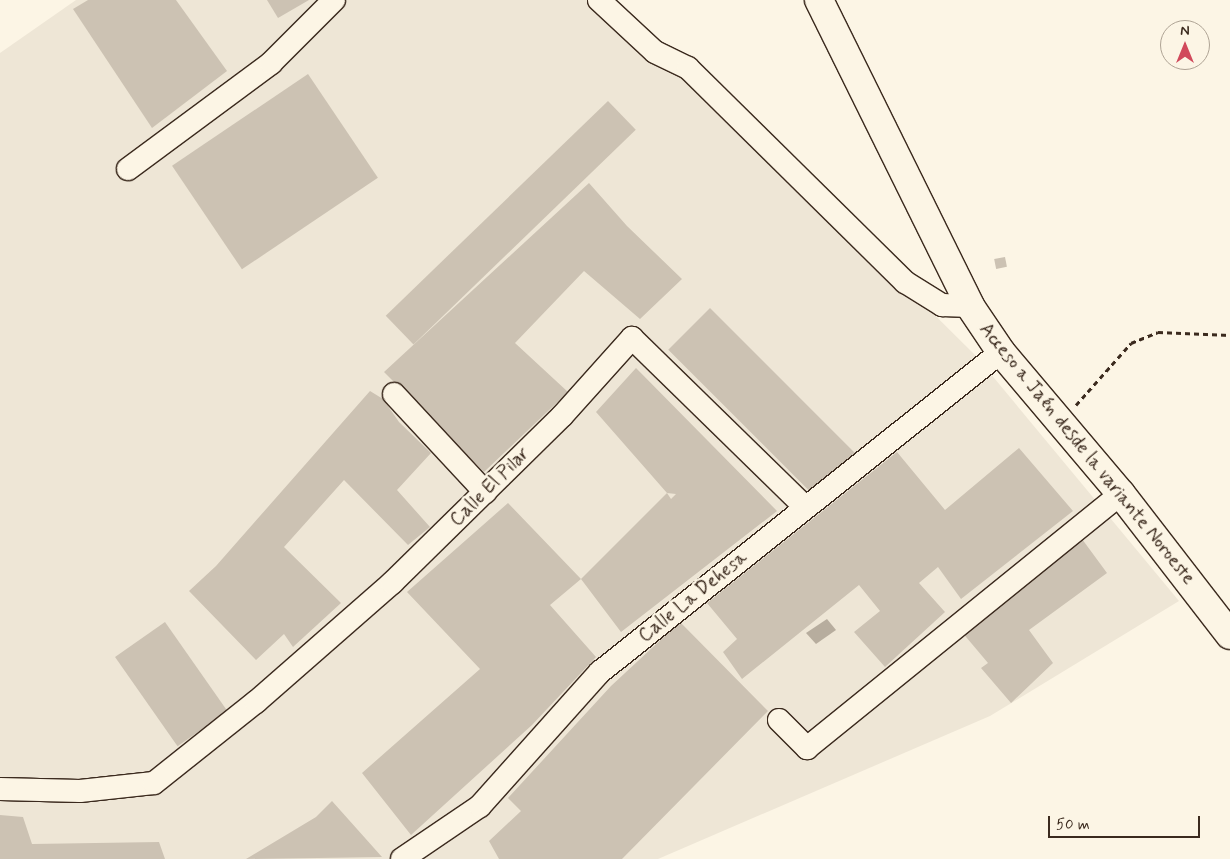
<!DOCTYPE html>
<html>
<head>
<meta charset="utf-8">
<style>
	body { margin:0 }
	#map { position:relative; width:1230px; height:859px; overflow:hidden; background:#fcf5e5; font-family:Mynerve,sans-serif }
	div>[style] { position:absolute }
	.built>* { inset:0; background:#eee6d6 }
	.water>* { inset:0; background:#b7ad9e }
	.building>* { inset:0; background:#ccc2b3; transform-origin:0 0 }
	.path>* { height:3px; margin-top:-1.5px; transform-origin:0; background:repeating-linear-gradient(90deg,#3b2a1e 0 5px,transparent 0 9px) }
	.roads { filter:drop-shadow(1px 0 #3b2a1e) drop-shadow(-1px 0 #3b2a1e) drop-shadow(0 1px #3b2a1e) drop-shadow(0 -1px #3b2a1e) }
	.street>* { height:22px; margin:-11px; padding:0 11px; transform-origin:11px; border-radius:11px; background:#fcf5e5 }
	.secondary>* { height:28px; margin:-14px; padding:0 14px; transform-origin:14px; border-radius:14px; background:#fcf5e5 }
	span { translate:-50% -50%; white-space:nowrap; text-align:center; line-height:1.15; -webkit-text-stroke:5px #fcf5e5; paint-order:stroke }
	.street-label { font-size:19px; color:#3b2a1e }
	.north { position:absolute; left:1160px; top:20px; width:50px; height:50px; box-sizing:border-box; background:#fcf5e5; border:1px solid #afa495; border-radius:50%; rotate:0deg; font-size:14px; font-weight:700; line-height:20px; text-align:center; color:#3b2a1e }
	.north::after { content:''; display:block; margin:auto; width:18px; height:22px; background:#d1495b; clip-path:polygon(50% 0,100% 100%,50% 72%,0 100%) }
	.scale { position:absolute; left:1048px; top:816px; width:152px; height:22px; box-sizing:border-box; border:2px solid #3b2a1e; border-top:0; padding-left:6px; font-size:15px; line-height:18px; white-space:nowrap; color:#3b2a1e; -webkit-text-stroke:4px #fcf5e5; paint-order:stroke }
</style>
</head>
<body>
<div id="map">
	<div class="built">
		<div style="clip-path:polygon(76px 0,617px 0,975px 355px,1179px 601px,990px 716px,658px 859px,0 859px,0 53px)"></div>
	</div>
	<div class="water">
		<div style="clip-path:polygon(827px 619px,836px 630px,816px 644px,806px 633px)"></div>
	</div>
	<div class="building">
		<div style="clip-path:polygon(88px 0,176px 0,227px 71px,152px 128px,73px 9px)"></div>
		<div style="clip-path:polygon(267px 0,309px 0,278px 18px)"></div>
		<div style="left:308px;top:74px;width:125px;height:164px;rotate:56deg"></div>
		<div style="left:608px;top:101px;width:40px;height:309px;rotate:46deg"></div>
		<div style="clip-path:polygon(589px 183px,627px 226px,682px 279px,640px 319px,584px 271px,515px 343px,568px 392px,484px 472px,384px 372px)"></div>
		<div style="left:1005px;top:257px;width:10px;height:11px;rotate:79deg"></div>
		<div style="left:710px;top:308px;width:206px;height:59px;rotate:45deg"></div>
		<div style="clip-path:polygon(636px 368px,777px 511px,621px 632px,581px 579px,667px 493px,671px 499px,676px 494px,667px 493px,596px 412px)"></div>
		<div style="clip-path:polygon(370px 391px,383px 399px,399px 422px,431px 453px,397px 490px,430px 527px,408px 545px,344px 480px,284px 547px,341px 603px,293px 647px,284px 634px,256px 660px,189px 591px,216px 566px)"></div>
		<div style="clip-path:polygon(1019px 448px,1073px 511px,961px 599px,938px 567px,919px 583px,945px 612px,885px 667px,854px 632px,880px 611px,859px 585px,742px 679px,723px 652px,737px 639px,707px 603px,897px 452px,945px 510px)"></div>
		<div style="clip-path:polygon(508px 503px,581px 579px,550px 605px,596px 657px,532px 725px,411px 835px,362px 773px,480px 669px,407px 592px)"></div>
		<div style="clip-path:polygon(1082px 539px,1107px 573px,1029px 630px,1053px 663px,1011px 703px,981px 668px,988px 663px,961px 631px)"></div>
		<div style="left:165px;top:622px;width:109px;height:61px;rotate:55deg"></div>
		<div style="clip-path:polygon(680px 622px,768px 711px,622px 859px,499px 859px,489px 841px,521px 811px,508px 798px,611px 686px)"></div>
		<div style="clip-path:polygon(332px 801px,382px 857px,246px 859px,316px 817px)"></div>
		<div style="clip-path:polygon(0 815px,23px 817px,32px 844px,159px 842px,165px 859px,0 859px)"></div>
	</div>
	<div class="path">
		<div style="left:1076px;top:405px;width:83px;rotate:-48.4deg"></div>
		<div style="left:1131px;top:343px;width:29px;rotate:-22deg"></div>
		<div style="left:1158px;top:332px;width:72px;rotate:2.4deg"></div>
	</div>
	<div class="roads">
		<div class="street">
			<div style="left:599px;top:0;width:76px;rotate:42.9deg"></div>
			<div style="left:655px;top:52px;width:37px;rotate:26deg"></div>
			<div style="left:688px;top:68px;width:305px;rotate:44.6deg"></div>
			<div style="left:905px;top:282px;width:44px;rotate:31.9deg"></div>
			<div style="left:942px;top:305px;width:28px;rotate:2deg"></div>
			<div style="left:128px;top:169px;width:178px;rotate:-36.5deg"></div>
			<div style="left:271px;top:63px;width:89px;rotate:-45deg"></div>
			<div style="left:394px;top:394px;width:134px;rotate:47.1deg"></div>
			<div style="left:779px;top:720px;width:40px;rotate:45deg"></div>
			<div style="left:807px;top:748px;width:404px;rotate:-39deg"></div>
			<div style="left:0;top:789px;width:80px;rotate:1.4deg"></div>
			<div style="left:80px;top:791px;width:74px;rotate:-6.2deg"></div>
			<div style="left:154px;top:783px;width:130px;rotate:-38.5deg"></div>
			<div style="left:256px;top:702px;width:181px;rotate:-41.2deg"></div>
			<div style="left:392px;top:583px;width:238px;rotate:-44.5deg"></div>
			<div style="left:562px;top:416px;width:105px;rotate:-48.1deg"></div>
			<div style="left:632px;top:338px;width:242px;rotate:44.3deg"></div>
			<div style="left:402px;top:859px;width:94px;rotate:-34.2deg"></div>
			<div style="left:480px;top:806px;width:180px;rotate:-48.2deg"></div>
			<div style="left:600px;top:672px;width:513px;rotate:-38.59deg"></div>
		</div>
		<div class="secondary">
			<div style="left:819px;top:0;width:341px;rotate:63.7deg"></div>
			<div style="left:970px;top:306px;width:55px;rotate:56deg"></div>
			<div style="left:1001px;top:352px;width:186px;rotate:49.8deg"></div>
			<div style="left:1121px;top:494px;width:178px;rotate:52.3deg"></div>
		</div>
	</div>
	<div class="street-label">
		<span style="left:1087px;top:454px;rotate:51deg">Acceso a Jaén desde la variante Noroeste</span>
		<span style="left:490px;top:487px;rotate:-45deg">Calle El Pilar</span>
		<span style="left:693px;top:597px;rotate:-39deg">Calle La Dehesa</span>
	</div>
	<div class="north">N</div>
	<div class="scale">50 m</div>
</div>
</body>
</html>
